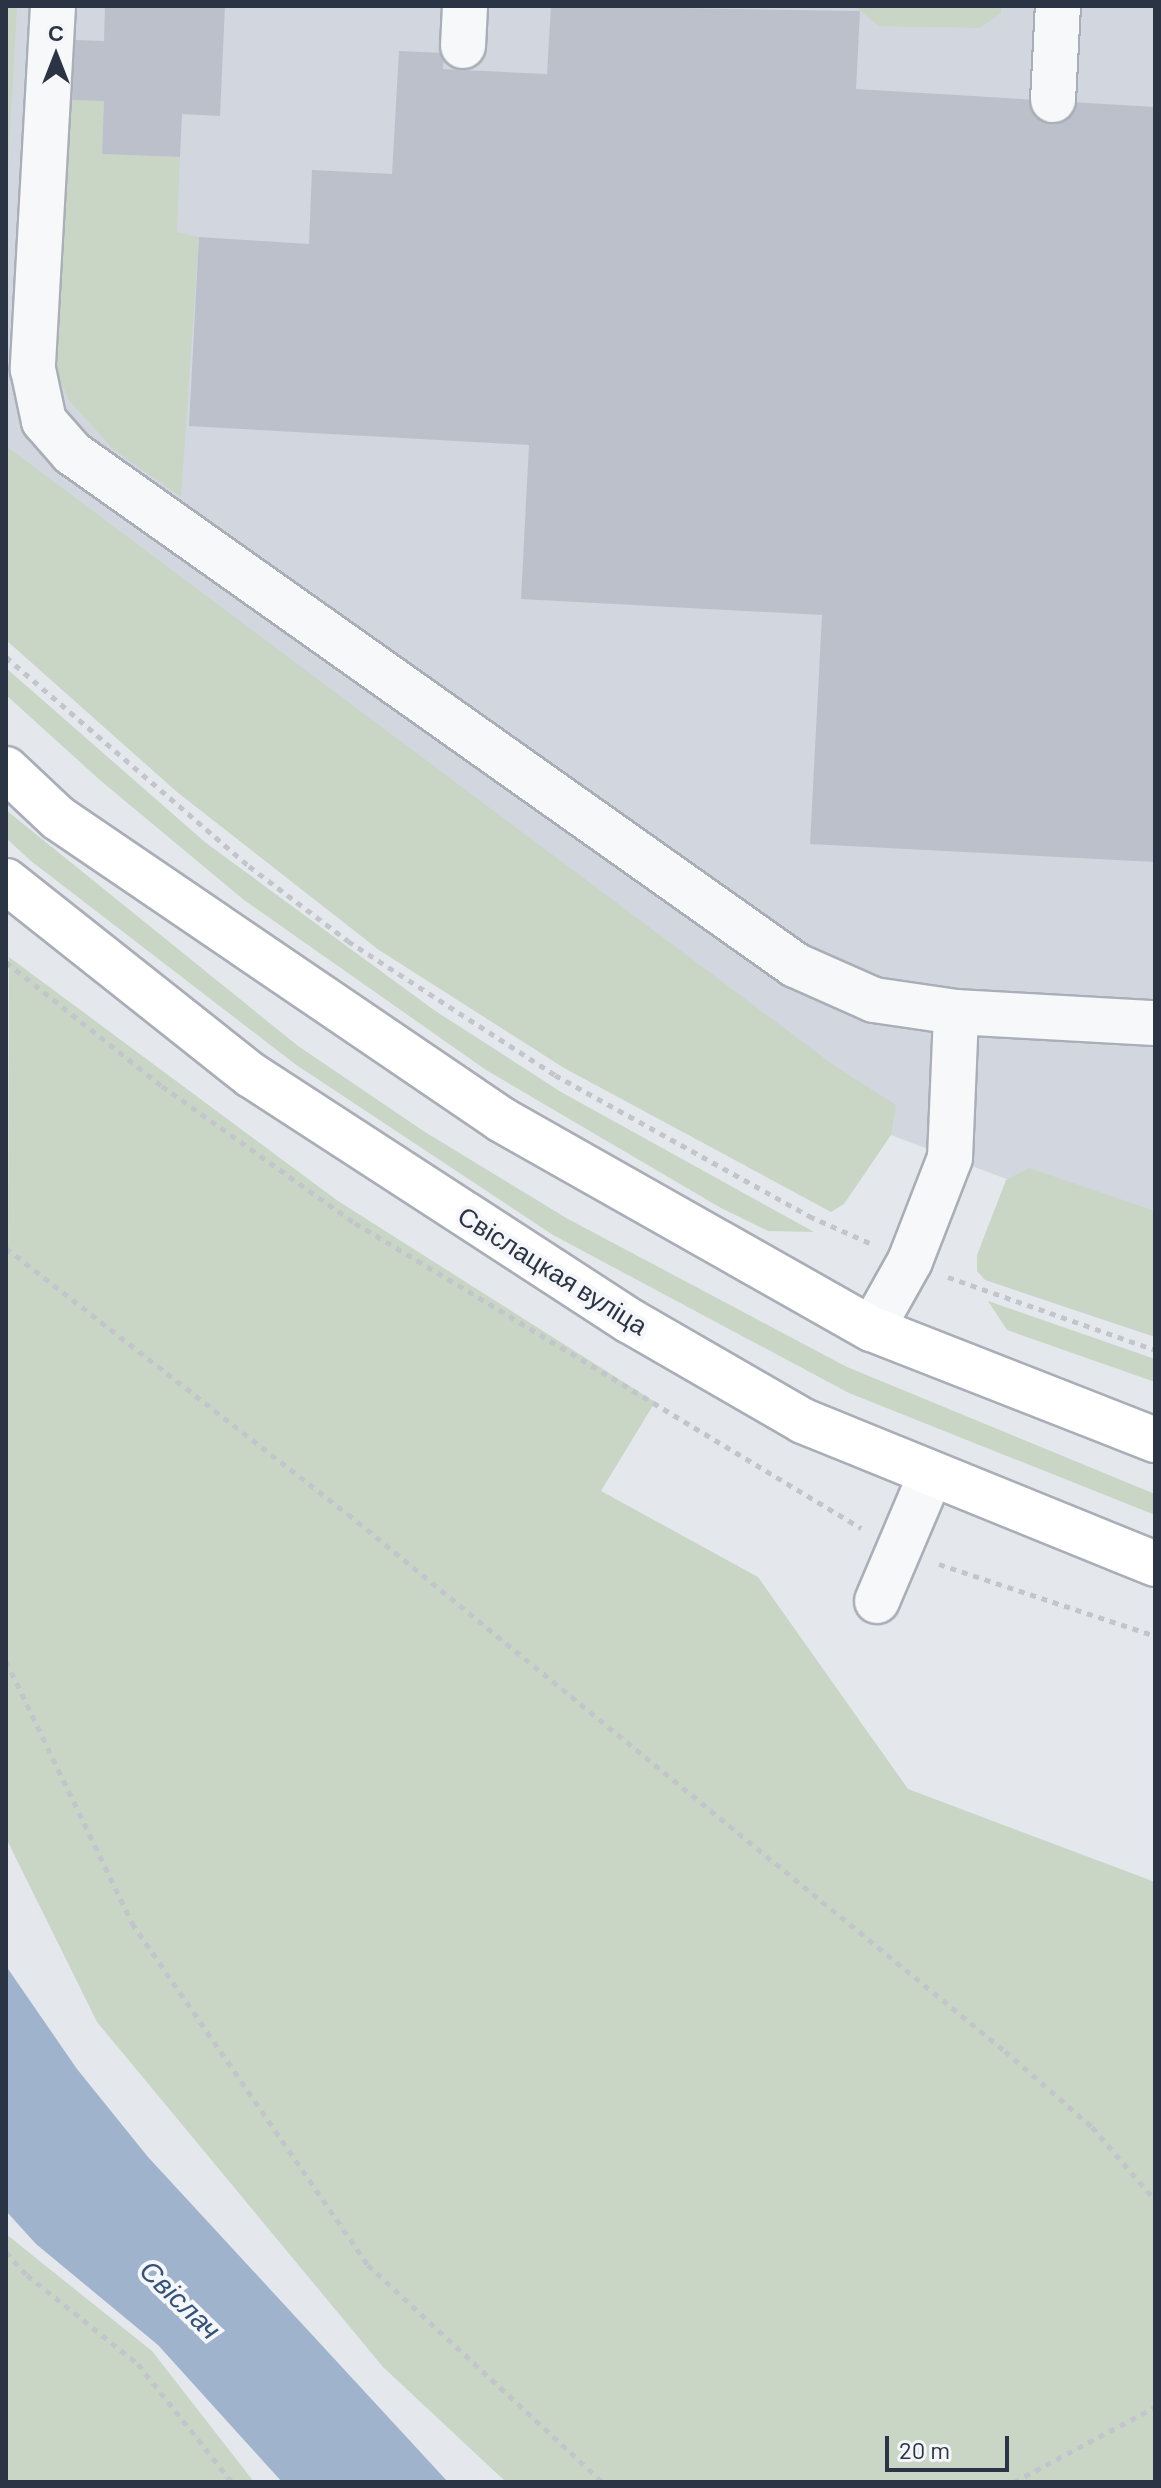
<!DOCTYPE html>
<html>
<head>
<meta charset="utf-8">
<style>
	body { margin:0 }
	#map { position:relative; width:1161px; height:2488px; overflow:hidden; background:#e4e7ec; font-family:Barlow,sans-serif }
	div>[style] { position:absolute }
	.built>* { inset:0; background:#d2d6de }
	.green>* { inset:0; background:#c9d6c5 }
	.water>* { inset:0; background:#9fb4cc }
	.building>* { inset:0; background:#bbc0ca }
	.path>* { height:5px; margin-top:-2.5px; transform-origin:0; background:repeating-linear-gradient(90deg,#c2c5cb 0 6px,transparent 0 12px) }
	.roads { filter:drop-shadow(2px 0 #a9aeb7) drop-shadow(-2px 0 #a9aeb7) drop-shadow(0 2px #a9aeb7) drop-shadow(0 -2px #a9aeb7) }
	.minor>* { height:44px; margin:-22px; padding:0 22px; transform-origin:22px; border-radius:22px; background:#f7f8fa }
	.major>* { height:44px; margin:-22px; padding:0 22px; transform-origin:22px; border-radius:22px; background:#fff }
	span { translate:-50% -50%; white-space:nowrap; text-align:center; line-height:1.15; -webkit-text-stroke:8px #f4f6f9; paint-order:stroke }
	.street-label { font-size:26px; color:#2b3445 }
	.water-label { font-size:28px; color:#34527a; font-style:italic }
	.frame { position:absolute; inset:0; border:8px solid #2b3445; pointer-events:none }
	.north { position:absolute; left:16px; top:16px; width:80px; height:80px; -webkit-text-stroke:6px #f4f6f9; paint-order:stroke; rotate:0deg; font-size:22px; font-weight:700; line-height:32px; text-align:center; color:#2b3445 }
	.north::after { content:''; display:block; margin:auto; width:28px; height:36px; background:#2b3445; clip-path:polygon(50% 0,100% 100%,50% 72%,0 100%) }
	.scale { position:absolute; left:885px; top:2436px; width:124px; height:36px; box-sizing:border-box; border:4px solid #2b3445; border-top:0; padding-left:10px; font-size:24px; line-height:28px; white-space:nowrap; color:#2b3445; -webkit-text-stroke:6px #f4f6f9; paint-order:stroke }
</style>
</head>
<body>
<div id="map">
	<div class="built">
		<div style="clip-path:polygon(6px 6px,1155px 6px,1155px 1236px,891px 1135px,814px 1099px,6px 494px)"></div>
	</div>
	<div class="green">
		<div style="clip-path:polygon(6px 6px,17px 6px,6px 204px)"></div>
		<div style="clip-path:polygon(854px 6px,1001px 6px,1001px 13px,980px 28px,879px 26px)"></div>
		<div style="clip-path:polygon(72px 100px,104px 101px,102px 154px,180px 157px,177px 232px,199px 237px,181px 497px,113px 449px,69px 400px,57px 374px)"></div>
		<div style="clip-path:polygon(6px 446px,835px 1066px,896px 1105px,891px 1135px,844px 1204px,831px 1212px,564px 1068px,379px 950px,177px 792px,6px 640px)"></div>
		<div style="clip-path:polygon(6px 668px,206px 843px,434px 1010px,561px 1092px,814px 1232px,768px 1231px,721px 1208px,486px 1070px,244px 900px,101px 781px,6px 695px)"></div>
		<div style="clip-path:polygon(6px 810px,298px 1046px,425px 1132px,568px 1219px,847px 1367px,1155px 1494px,1155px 1515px,849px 1393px,553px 1235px,295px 1064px,31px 861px,6px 838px)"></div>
		<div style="clip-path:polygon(9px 957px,338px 1201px,655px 1402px,601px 1491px,758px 1577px,908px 1789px,1155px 1882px,1155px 2482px,506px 2482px,383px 2367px,97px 2022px,6px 1838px)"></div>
		<div style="clip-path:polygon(1029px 1168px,1155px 1211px,1155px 1337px,985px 1280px,977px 1271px,977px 1255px,1006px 1180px)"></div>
		<div style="clip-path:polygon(988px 1301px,1155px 1359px,1155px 1382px,1007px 1330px)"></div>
		<div style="clip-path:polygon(6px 2234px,152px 2351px,254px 2482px,6px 2482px)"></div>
	</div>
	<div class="water">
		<div style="clip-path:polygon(6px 1966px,77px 2069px,148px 2157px,448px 2482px,282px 2482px,158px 2345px,36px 2244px,6px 2211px)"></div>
	</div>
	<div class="building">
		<div style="clip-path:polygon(105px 6px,225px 6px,220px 116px,182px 114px,180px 157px,102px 154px,104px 101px,72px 100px,75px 40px,104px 41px)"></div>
		<div style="clip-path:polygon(551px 6px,860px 11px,856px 89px,1155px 107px,1155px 862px,810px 844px,822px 615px,521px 599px,529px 445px,189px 426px,199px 237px,309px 244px,312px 170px,392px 174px,399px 51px,444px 53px,443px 69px,547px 74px)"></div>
	</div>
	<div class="path">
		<div style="left:6px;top:657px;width:321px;rotate:40.7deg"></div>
		<div style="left:249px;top:866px;width:124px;rotate:37.1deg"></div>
		<div style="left:348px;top:941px;width:247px;rotate:32.9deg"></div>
		<div style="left:555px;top:1075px;width:291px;rotate:29deg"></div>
		<div style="left:809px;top:1216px;width:69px;rotate:24deg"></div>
		<div style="left:6px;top:962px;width:199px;rotate:38.5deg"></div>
		<div style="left:162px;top:1086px;width:237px;rotate:35.4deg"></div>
		<div style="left:355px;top:1223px;width:591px;rotate:31.08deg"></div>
		<div style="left:6px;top:1248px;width:433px;rotate:37.9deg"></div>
		<div style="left:348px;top:1514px;width:849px;rotate:39.26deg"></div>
		<div style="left:1005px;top:2051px;width:116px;rotate:41.1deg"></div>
		<div style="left:1092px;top:2127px;width:96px;rotate:49.2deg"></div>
		<div style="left:948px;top:1277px;width:219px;rotate:19.4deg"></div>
		<div style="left:939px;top:1564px;width:228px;rotate:18.4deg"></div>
		<div style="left:6px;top:1661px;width:291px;rotate:64.3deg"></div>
		<div style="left:132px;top:1923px;width:416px;rotate:55.4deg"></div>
		<div style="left:368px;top:2265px;width:319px;rotate:42.8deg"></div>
		<div style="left:6px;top:2252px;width:31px;rotate:48deg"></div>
		<div style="left:27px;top:2275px;width:142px;rotate:38.7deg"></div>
		<div style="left:138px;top:2364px;width:151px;rotate:51.5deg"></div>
		<div style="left:1014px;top:2482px;width:160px;rotate:-28deg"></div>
	</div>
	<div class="roads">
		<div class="minor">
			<div style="left:53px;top:6px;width:364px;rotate:93.2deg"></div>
			<div style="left:33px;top:369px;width:53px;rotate:78.1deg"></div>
			<div style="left:44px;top:421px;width:43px;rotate:48.8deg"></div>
			<div style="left:72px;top:453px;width:886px;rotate:35.3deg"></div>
			<div style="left:795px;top:965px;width:86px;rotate:23.9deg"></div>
			<div style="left:874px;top:1000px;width:83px;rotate:8.3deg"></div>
			<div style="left:956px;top:1012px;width:199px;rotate:3.2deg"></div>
			<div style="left:463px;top:46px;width:40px;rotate:-87.1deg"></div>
			<div style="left:1053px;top:100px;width:94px;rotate:-87deg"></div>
			<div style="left:872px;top:1329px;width:78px;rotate:-60.8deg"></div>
			<div style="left:910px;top:1261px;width:110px;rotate:-68.8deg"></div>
			<div style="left:950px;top:1158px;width:146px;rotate:-87.6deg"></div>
			<div style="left:877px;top:1601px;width:136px;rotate:-67deg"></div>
		</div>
		<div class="major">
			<div style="left:6px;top:769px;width:71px;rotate:43.3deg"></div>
			<div style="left:58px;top:818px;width:537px;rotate:34.22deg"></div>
			<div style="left:502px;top:1120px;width:425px;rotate:29.5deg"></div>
			<div style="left:872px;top:1329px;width:304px;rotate:21.4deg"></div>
			<div style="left:6px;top:881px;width:313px;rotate:38.4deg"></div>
			<div style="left:251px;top:1075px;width:452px;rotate:33deg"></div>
			<div style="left:630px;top:1321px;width:200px;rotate:30deg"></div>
			<div style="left:803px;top:1421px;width:380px;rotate:22.1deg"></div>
		</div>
	</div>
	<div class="street-label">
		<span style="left:553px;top:1270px;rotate:32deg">Свіслацкая вуліца</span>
	</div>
	<div class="water-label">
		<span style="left:181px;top:2299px;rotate:44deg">Свіслач</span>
	</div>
	<div class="frame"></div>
	<div class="north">С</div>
	<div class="scale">20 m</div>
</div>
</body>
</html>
